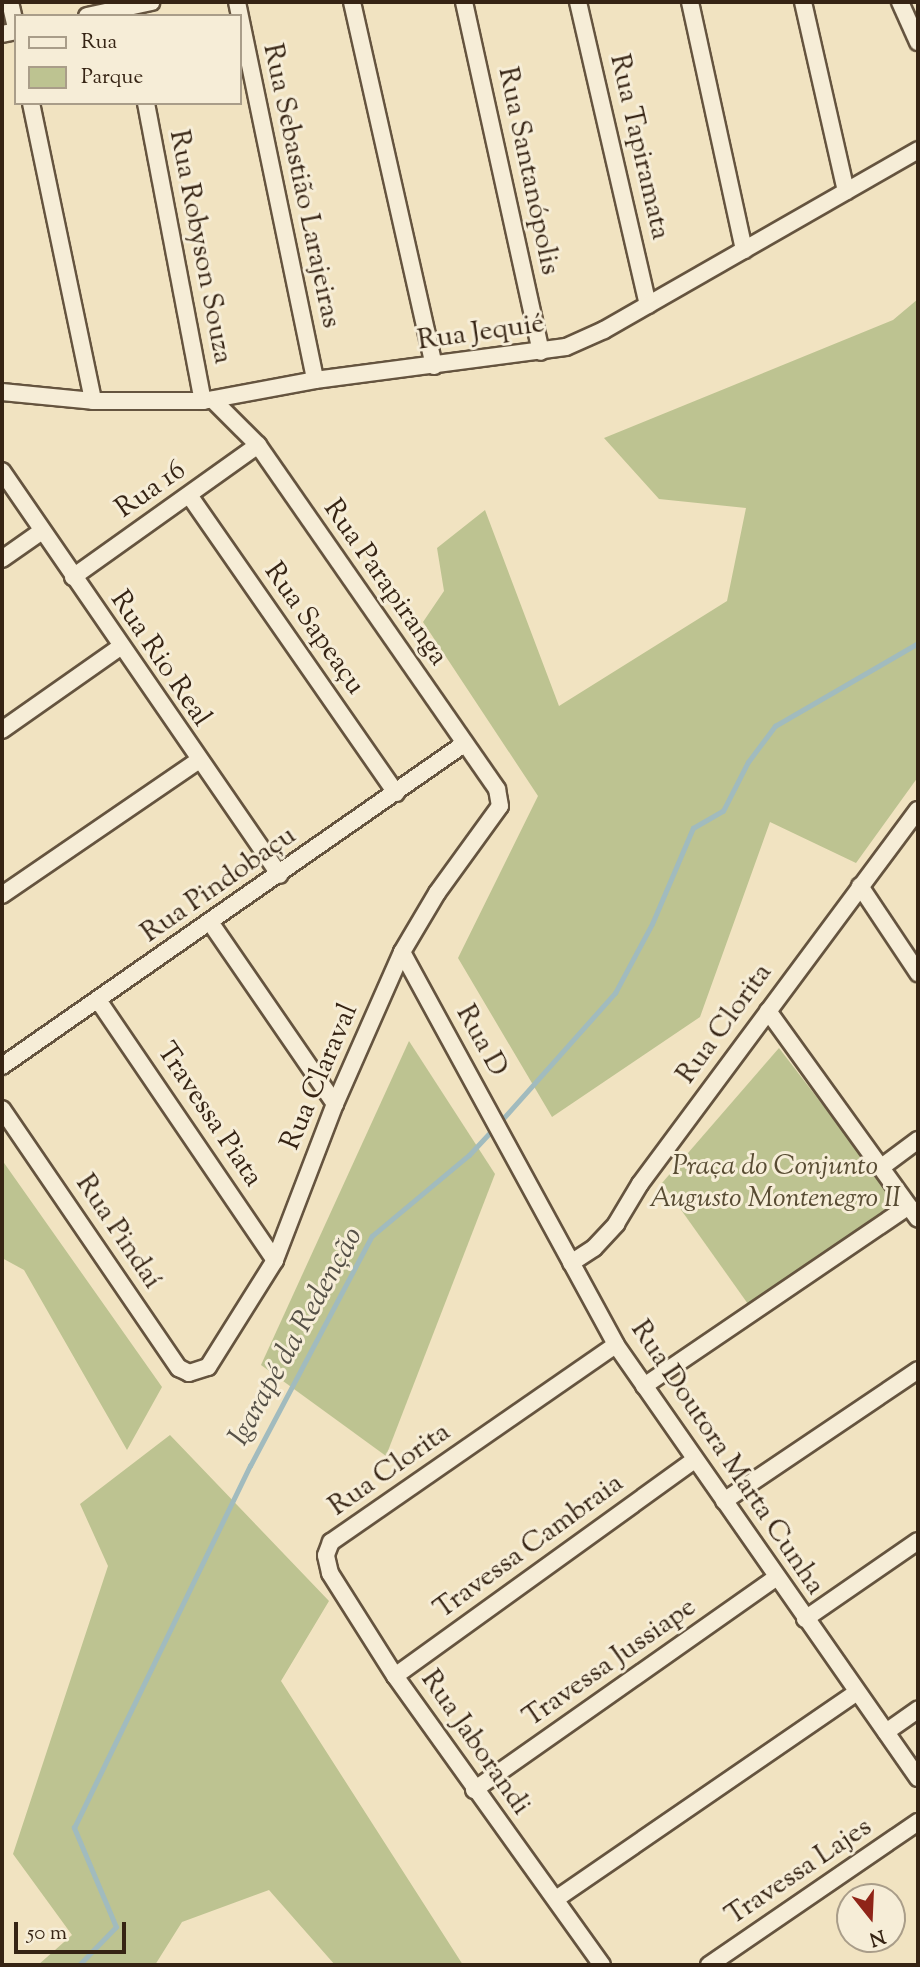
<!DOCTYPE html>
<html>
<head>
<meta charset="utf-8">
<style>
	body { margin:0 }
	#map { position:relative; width:920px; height:1967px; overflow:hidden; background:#f1e3c1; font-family:"Sorts Mill Goudy",serif }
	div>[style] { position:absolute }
	.green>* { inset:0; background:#bdc391 }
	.stream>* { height:4.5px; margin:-2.25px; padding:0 2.25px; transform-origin:2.25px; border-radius:2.25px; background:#a1bbbe }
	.roads { filter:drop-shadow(2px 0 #65543f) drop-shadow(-2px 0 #65543f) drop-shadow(0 2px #65543f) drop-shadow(0 -2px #65543f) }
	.minor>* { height:16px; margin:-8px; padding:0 8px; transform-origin:8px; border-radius:8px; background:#f6edd7 }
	span { translate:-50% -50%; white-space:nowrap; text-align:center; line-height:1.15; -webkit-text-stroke:6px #f6edd7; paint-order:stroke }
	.street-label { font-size:28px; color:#362414 }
	.park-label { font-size:28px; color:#584c33; font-style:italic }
	.water-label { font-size:30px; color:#565147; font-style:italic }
	.frame { position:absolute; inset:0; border:4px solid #362414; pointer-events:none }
	.legend { position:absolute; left:14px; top:14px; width:228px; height:91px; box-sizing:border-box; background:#f6edd7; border:2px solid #a99d89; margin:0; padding:9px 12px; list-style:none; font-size:21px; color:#362414 }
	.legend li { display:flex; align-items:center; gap:14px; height:35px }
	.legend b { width:35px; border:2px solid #a99d89 }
	.north { position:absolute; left:836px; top:1883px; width:70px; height:70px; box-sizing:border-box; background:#f6edd7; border:2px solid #a99d89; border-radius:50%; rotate:162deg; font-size:19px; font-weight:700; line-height:28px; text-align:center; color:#362414 }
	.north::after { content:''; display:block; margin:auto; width:24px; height:32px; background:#8f2418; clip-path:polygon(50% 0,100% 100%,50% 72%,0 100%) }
	.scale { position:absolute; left:14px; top:1922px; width:112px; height:32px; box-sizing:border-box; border:4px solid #362414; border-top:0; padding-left:9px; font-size:21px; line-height:24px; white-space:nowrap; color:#362414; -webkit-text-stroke:5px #f6edd7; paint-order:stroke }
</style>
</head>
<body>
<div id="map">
	<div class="green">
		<div style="clip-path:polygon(918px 299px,918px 777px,856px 863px,770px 822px,700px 1017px,552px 1117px,458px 958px,538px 796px,423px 622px,444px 591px,437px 548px,485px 510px,559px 706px,727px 601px,746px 508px,659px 499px,604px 438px,893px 320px)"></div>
		<div style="clip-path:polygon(409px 1041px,495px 1174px,386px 1456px,261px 1365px)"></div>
		<div style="clip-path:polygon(779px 1048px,898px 1203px,748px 1304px,662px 1183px)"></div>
		<div style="clip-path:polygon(2px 1160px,162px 1387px,127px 1450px,24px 1270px,2px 1258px)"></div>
		<div style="clip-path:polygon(170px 1435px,329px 1601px,281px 1681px,463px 1965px,335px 1965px,269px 1890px,182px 1922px,155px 1965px,38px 1965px,72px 1935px,13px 1854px,108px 1566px,80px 1504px)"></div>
	</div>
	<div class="stream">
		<div style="left:500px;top:1122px;width:173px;rotate:-48.3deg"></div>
		<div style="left:615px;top:993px;width:78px;rotate:-61.8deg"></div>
		<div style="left:652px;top:924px;width:104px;rotate:-66.9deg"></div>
		<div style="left:693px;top:828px;width:34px;rotate:-30deg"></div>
		<div style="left:723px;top:811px;width:55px;rotate:-63deg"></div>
		<div style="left:748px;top:762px;width:45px;rotate:-53.1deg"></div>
		<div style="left:775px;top:726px;width:165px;rotate:-30.1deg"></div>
		<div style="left:79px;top:1965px;width:53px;rotate:-45.8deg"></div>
		<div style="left:116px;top:1927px;width:108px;rotate:-113deg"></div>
		<div style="left:74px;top:1828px;width:403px;rotate:-64.1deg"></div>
		<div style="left:250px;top:1466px;width:260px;rotate:-62.1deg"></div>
		<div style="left:372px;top:1236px;width:126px;rotate:-39.9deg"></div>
		<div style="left:469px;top:1155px;width:37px;rotate:-47deg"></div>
	</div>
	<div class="roads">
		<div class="minor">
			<div style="left:10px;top:2px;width:28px;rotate:77deg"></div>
			<div style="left:237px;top:2px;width:386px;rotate:78.3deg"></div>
			<div style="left:352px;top:2px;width:373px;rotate:77.3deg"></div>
			<div style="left:464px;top:2px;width:358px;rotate:77.6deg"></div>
			<div style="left:578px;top:2px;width:311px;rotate:77deg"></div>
			<div style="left:690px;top:2px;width:254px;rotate:77.7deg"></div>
			<div style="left:803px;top:2px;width:194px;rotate:77.2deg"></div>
			<div style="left:900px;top:2px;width:44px;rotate:65.8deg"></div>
			<div style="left:87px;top:16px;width:66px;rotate:-12.2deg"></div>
			<div style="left:2px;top:34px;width:14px;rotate:-12deg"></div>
			<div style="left:31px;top:103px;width:304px;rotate:78.2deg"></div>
			<div style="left:146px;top:103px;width:303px;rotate:79.2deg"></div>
			<div style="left:2px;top:392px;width:91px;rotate:5.6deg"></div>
			<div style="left:93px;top:401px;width:110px"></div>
			<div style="left:203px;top:401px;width:114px;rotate:-10.6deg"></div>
			<div style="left:315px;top:380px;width:253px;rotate:-7.5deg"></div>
			<div style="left:566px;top:347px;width:42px;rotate:-24.1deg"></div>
			<div style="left:604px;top:330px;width:362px;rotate:-29.8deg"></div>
			<div style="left:2px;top:471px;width:490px;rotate:55.5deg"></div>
			<div style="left:189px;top:495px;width:363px;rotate:55.2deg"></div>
			<div style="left:2px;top:559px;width:49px;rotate:-35deg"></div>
			<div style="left:73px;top:577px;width:227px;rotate:-35.5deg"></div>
			<div style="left:2px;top:730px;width:144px;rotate:-35.1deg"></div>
			<div style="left:860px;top:886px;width:105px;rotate:56.3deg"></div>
			<div style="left:2px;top:895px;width:237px;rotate:-34.4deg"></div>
			<div style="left:210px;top:922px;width:221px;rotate:55.5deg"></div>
			<div style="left:402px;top:952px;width:447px;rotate:61.4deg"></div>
			<div style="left:616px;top:1345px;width:528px;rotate:55.11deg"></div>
			<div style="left:98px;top:1000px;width:315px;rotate:55.8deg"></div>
			<div style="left:768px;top:1011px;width:256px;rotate:54.2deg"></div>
			<div style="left:2px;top:1066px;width:563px;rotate:-34.88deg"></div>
			<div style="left:2px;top:1109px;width:314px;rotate:55.7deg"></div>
			<div style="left:179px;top:1368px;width:11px;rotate:27deg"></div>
			<div style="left:189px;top:1373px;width:20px;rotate:-18deg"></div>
			<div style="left:208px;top:1367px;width:126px;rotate:-57.9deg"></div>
			<div style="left:275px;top:1260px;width:167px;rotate:-69deg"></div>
			<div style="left:335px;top:1104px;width:166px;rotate:-66.2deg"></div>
			<div style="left:402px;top:952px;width:69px;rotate:-59.3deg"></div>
			<div style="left:437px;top:893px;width:107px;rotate:-54.1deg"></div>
			<div style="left:500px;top:806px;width:17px;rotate:-100deg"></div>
			<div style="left:497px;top:789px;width:419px;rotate:-124.8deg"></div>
			<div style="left:258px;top:445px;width:64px;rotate:-135deg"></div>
			<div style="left:883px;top:1166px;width:44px;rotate:-36.6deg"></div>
			<div style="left:571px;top:1263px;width:27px;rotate:-33deg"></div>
			<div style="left:594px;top:1248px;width:33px;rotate:-47deg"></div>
			<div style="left:616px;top:1224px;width:47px;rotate:-59deg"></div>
			<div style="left:640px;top:1184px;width:466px;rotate:-53.4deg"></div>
			<div style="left:644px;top:1386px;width:320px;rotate:-34.2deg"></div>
			<div style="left:724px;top:1501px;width:234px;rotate:-34deg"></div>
			<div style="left:805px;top:1619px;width:137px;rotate:-34.6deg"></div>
			<div style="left:395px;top:1676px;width:367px;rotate:-35.8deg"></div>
			<div style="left:886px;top:1732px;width:39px;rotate:-35deg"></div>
			<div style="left:474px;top:1790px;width:369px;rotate:-35.1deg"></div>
			<div style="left:556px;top:1899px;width:365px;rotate:-34.5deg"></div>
			<div style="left:602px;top:1965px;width:355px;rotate:-125.6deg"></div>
			<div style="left:395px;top:1676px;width:122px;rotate:-122.3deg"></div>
			<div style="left:330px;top:1573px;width:18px;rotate:-103deg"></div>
			<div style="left:326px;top:1555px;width:14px;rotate:-69deg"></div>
			<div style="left:331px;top:1542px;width:346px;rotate:-34.7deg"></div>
			<div style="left:709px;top:1965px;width:253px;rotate:-34.4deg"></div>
		</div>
	</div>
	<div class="street-label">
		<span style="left:639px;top:147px;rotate:77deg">Rua Tapiramata</span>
		<span style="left:528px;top:171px;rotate:78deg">Rua Santanópolis</span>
		<span style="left:301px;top:186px;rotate:78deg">Rua Sebastião Larajeiras</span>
		<span style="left:200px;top:247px;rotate:79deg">Rua Robyson Souza</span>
		<span style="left:481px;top:333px;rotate:-8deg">Rua Jequié</span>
		<span style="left:151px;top:490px;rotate:-35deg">Rua 16</span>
		<span style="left:385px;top:583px;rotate:55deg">Rua Parapiranga</span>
		<span style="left:314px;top:629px;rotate:55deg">Rua Sapeaçu</span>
		<span style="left:160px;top:659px;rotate:56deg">Rua Rio Real</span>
		<span style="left:219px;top:885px;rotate:-35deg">Rua Pindobaçu</span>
		<span style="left:725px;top:1024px;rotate:-54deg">Rua Clorita</span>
		<span style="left:481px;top:1041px;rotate:61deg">Rua D</span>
		<span style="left:320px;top:1077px;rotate:-67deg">Rua Claraval</span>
		<span style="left:209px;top:1115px;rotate:56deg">Travessa Piata</span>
		<span style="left:118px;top:1232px;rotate:56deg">Rua Pindaí</span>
		<span style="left:727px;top:1458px;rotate:56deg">Rua Doutora Marta Cunha</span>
		<span style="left:390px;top:1470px;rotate:-35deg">Rua Clorita</span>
		<span style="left:529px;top:1547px;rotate:-36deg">Travessa Cambraia</span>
		<span style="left:610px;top:1663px;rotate:-35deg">Travessa Jussiape</span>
		<span style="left:475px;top:1743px;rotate:55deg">Rua Jaborandi</span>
		<span style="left:799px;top:1872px;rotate:-34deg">Travessa Lajes</span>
	</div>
	<div class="park-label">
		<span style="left:775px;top:1183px">Praça do Conjunto<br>Augusto Montenegro II</span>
	</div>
	<div class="water-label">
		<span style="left:297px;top:1337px;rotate:-61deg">Igarapé da Redenção</span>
	</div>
	<div class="frame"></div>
	<ul class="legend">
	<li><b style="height:9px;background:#f6edd7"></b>Rua</li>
	<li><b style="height:19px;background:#bdc391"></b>Parque</li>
	</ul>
	<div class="north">N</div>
	<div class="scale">50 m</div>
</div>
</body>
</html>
